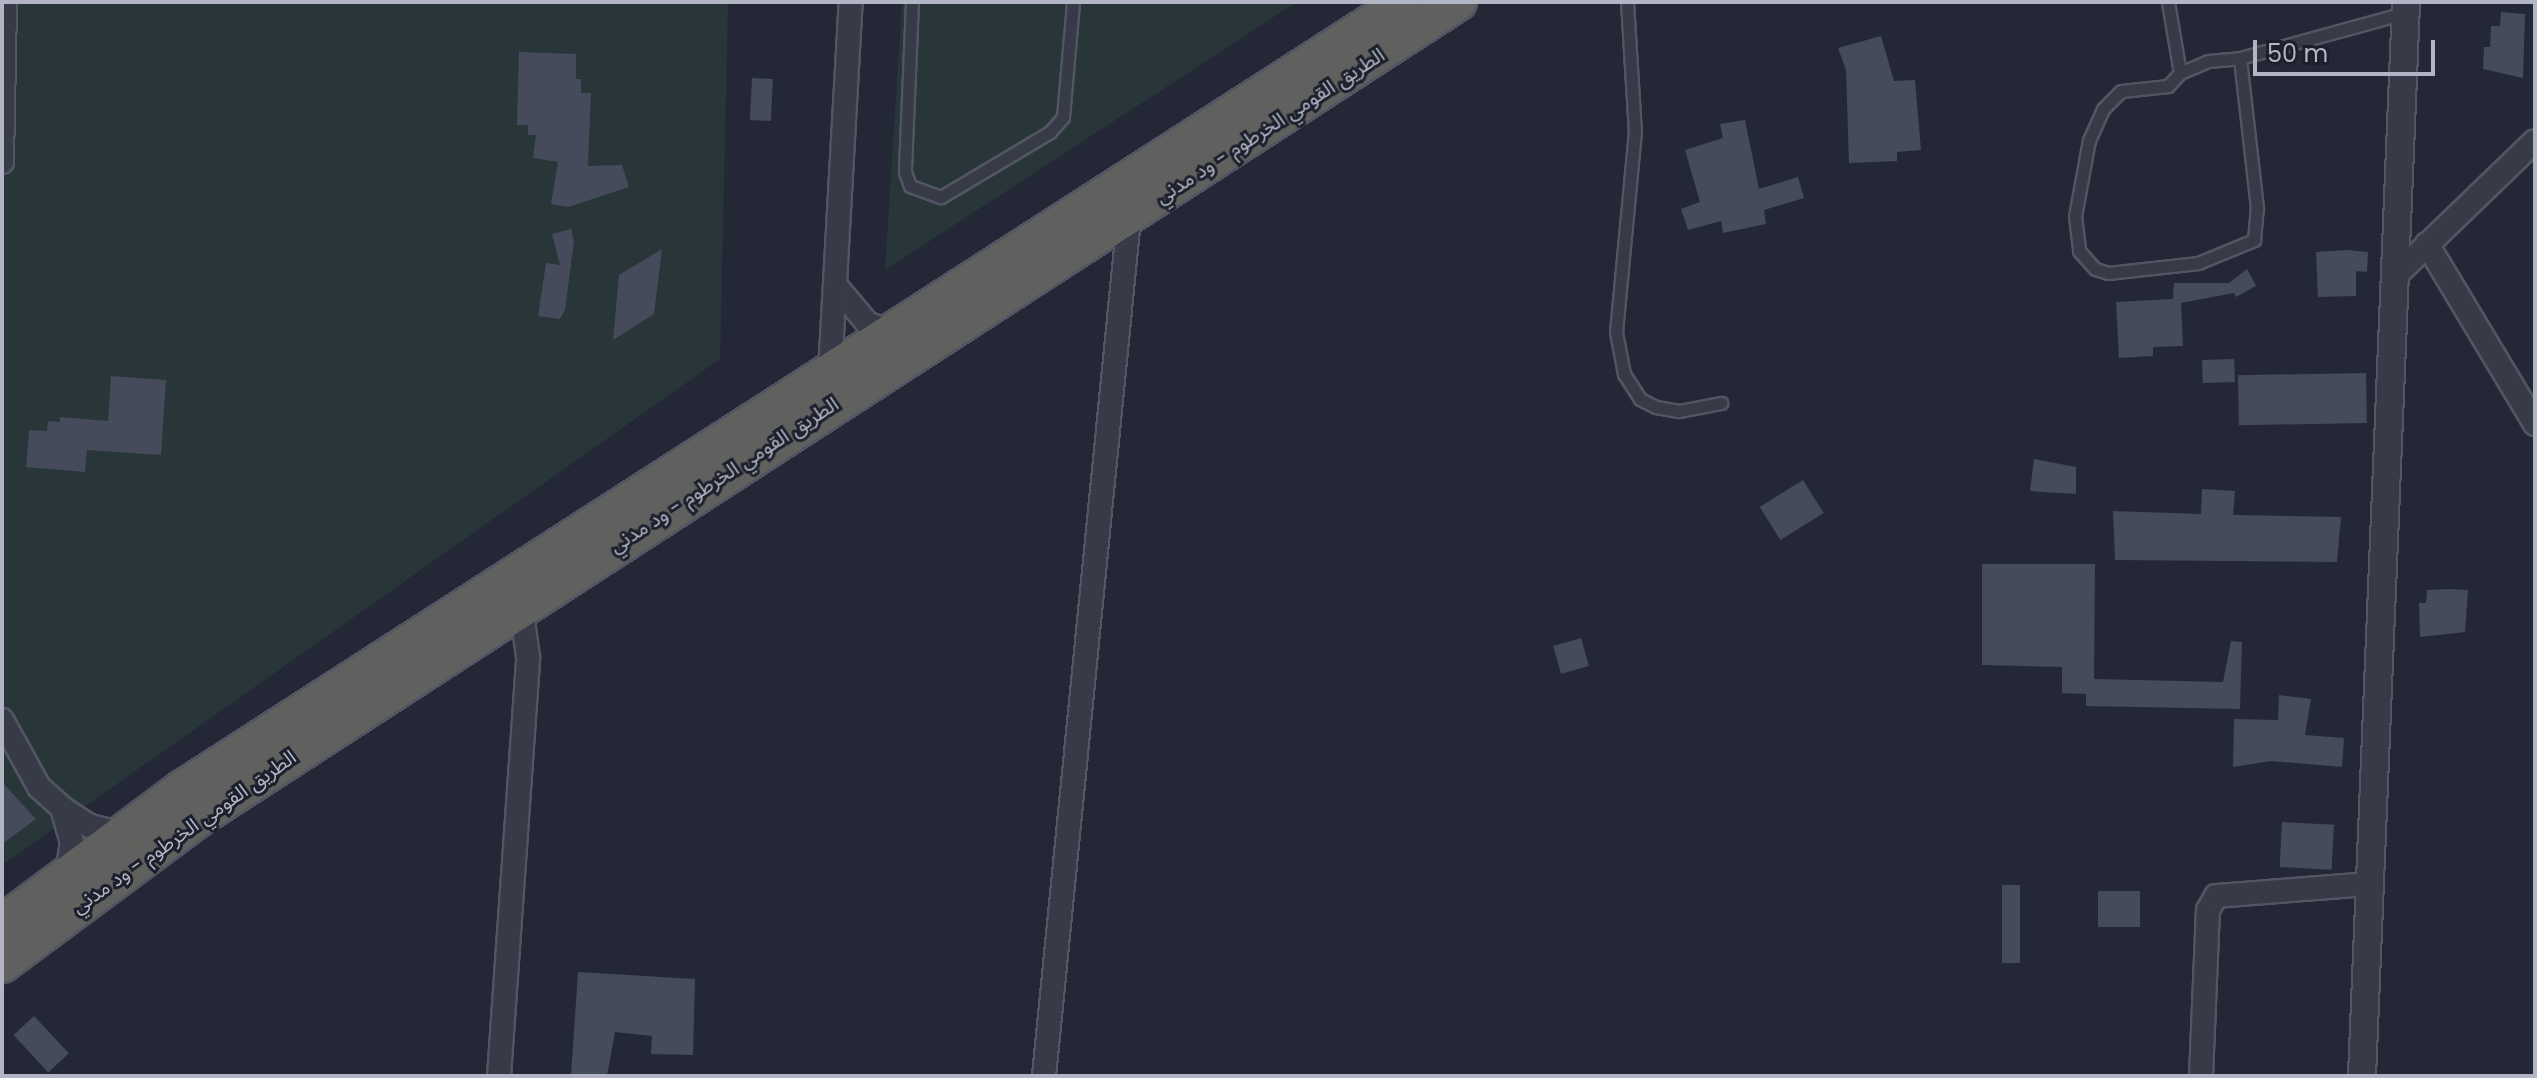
<!DOCTYPE html>
<html>
<head>
<meta charset="utf-8">
<style>
	body { margin:0 }
	#map { position:relative; width:2537px; height:1078px; overflow:hidden; background:#242836; font-family:Poppins,"Noto Sans Arabic",sans-serif }
	div>[style] { position:absolute }
	.green>* { inset:0; background:#28363a }
	.building>* { inset:0; background:#454b5b; transform-origin:0 0 }
	.roads { filter:drop-shadow(2px 0 #525562) drop-shadow(-2px 0 #525562) drop-shadow(0 2px #525562) drop-shadow(0 -2px #525562) }
	.service>* { height:11px; margin:-5.5px; padding:0 5.5px; transform-origin:5.5px; border-radius:5.5px; background:#373b47 }
	.minor>* { height:22px; margin:-11px; padding:0 11px; transform-origin:11px; border-radius:11px; background:#373b47 }
	.tertiary>* { height:26px; margin:-13px; padding:0 13px; transform-origin:13px; border-radius:13px; background:#373b47 }
	.trunk>* { height:36px; margin:-18px; padding:0 18px; transform-origin:18px; border-radius:18px; background:#60605e }
	span { translate:-50% -50%; white-space:nowrap; text-align:center; line-height:1.15; -webkit-text-stroke:6px #1c202c; paint-order:stroke }
	.street-label { font-size:20px; color:#b2b5c3 }
	.frame { position:absolute; inset:0; border:4px solid #b2b5c3; pointer-events:none }
	.scale { position:absolute; left:2253px; top:40px; width:182px; height:36px; box-sizing:border-box; border:4px solid #b2b5c3; border-top:0; padding-left:10px; font-size:24px; line-height:28px; white-space:nowrap; color:#b2b5c3; -webkit-text-stroke:6px #1c202c; paint-order:stroke }
</style>
</head>
<body>
<div id="map">
	<div class="green">
		<div style="clip-path:polygon(2px 2px,728px 2px,720px 359px,2px 865px)"></div>
		<div style="clip-path:polygon(902px 2px,1297px 2px,885px 270px)"></div>
	</div>
	<div class="building">
		<div style="clip-path:polygon(2501px 12px,2525px 14px,2523px 78px,2483px 69px,2484px 47px,2490px 47px,2491px 26px,2500px 26px)"></div>
		<div style="clip-path:polygon(1881px 36px,1894px 81px,1915px 80px,1921px 150px,1897px 152px,1897px 161px,1849px 163px,1846px 70px,1838px 48px)"></div>
		<div style="clip-path:polygon(519px 52px,576px 54px,576px 79px,581px 79px,581px 93px,591px 93px,588px 166px,622px 165px,629px 187px,568px 207px,551px 204px,558px 162px,533px 158px,536px 135px,528px 135px,528px 125px,517px 125px)"></div>
		<div style="left:752px;top:78px;width:21px;height:42px;rotate:3deg"></div>
		<div style="clip-path:polygon(1745px 120px,1759px 189px,1798px 177px,1804px 198px,1764px 210px,1766px 224px,1723px 233px,1721px 221px,1688px 230px,1681px 209px,1700px 202px,1685px 150px,1723px 138px,1720px 124px)"></div>
		<div style="clip-path:polygon(571px 229px,574px 241px,565px 310px,560px 319px,538px 316px,546px 263px,560px 265px,552px 234px)"></div>
		<div style="clip-path:polygon(662px 249px,654px 314px,613px 340px,619px 275px)"></div>
		<div style="clip-path:polygon(2347px 250px,2368px 252px,2367px 272px,2356px 271px,2356px 296px,2318px 297px,2316px 252px)"></div>
		<div style="clip-path:polygon(2247px 269px,2256px 286px,2236px 297px,2234px 293px,2181px 303px,2183px 346px,2153px 347px,2153px 356px,2119px 358px,2116px 302px,2173px 299px,2174px 283px,2229px 283px)"></div>
		<div style="left:2234px;top:359px;width:23px;height:32px;rotate:88deg"></div>
		<div style="left:2366px;top:373px;width:50px;height:128px;rotate:89deg"></div>
		<div style="clip-path:polygon(111px 376px,166px 380px,161px 455px,87px 450px,85px 472px,26px 467px,29px 430px,47px 431px,48px 421px,60px 422px,60px 417px,108px 421px)"></div>
		<div style="clip-path:polygon(2034px 459px,2076px 467px,2076px 494px,2030px 491px)"></div>
		<div style="left:1803px;top:480px;width:39px;height:51px;rotate:58deg"></div>
		<div style="clip-path:polygon(2202px 489px,2235px 491px,2233px 515px,2341px 517px,2337px 562px,2115px 560px,2113px 511px,2201px 514px)"></div>
		<div style="clip-path:polygon(1982px 564px,2095px 564px,2094px 679px,2223px 682px,2231px 641px,2242px 642px,2240px 709px,2086px 706px,2086px 694px,2062px 693px,2062px 667px,1982px 665px)"></div>
		<div style="clip-path:polygon(2448px 589px,2468px 590px,2465px 632px,2420px 637px,2419px 603px,2426px 603px,2427px 590px)"></div>
		<div style="left:1581px;top:638px;width:29px;height:29px;rotate:74deg"></div>
		<div style="clip-path:polygon(2279px 695px,2311px 699px,2305px 735px,2344px 738px,2342px 767px,2271px 761px,2233px 767px,2234px 719px,2278px 720px)"></div>
		<div style="clip-path:polygon(2px 782px,36px 819px,2px 844px)"></div>
		<div style="left:2282px;top:822px;width:52px;height:45px;rotate:3deg"></div>
		<div style="left:2002px;top:885px;width:18px;height:78px"></div>
		<div style="left:2098px;top:891px;width:42px;height:36px"></div>
		<div style="clip-path:polygon(578px 972px,695px 979px,693px 1055px,651px 1054px,652px 1036px,615px 1032px,607px 1076px,571px 1076px)"></div>
		<div style="left:34px;top:1016px;width:51px;height:28px;rotate:47deg"></div>
	</div>
	<div class="roads">
		<div class="service">
			<div style="left:912px;top:2px;width:170px;rotate:92.4deg"></div>
			<div style="left:905px;top:172px;width:15px;rotate:70deg"></div>
			<div style="left:910px;top:186px;width:33px;rotate:20deg"></div>
			<div style="left:941px;top:197px;width:127px;rotate:-30.8deg"></div>
			<div style="left:1050px;top:132px;width:20px;rotate:-49deg"></div>
			<div style="left:1063px;top:117px;width:115px;rotate:-85deg"></div>
			<div style="left:1627px;top:2px;width:129px;rotate:86.5deg"></div>
			<div style="left:1635px;top:131px;width:202px;rotate:95.4deg"></div>
			<div style="left:1616px;top:332px;width:43px;rotate:79.2deg"></div>
			<div style="left:1624px;top:374px;width:30px;rotate:57deg"></div>
			<div style="left:1640px;top:399px;width:18px;rotate:27deg"></div>
			<div style="left:1656px;top:407px;width:23px;rotate:10deg"></div>
			<div style="left:1679px;top:411px;width:43px;rotate:-10.8deg"></div>
			<div style="left:2168px;top:2px;width:72px;rotate:80.4deg"></div>
			<div style="left:2180px;top:73px;width:30px;rotate:-23deg"></div>
			<div style="left:2208px;top:61px;width:32px;rotate:-5deg"></div>
			<div style="left:2240px;top:58px;width:171px;rotate:-15.3deg"></div>
			<div style="left:2180px;top:73px;width:18px;rotate:133deg"></div>
			<div style="left:2168px;top:86px;width:47px;rotate:173.9deg"></div>
			<div style="left:2121px;top:91px;width:25px;rotate:135deg"></div>
			<div style="left:2103px;top:109px;width:34px;rotate:114deg"></div>
			<div style="left:2089px;top:140px;width:77px;rotate:100.4deg"></div>
			<div style="left:2075px;top:216px;width:35px;rotate:83deg"></div>
			<div style="left:2079px;top:251px;width:24px;rotate:48deg"></div>
			<div style="left:2095px;top:269px;width:14px;rotate:17deg"></div>
			<div style="left:2108px;top:273px;width:91px;rotate:-6.3deg"></div>
			<div style="left:2198px;top:263px;width:61px;rotate:-22.3deg"></div>
			<div style="left:2254px;top:240px;width:32px;rotate:-85deg"></div>
			<div style="left:2257px;top:208px;width:151px;rotate:-96.5deg"></div>
		</div>
		<div class="minor">
			<div style="left:2px;top:162px;width:160px;rotate:-88.9deg"></div>
			<div style="left:2427px;top:244px;width:210px;rotate:59deg"></div>
			<div style="left:2393px;top:278px;width:197px;rotate:-44deg"></div>
			<div style="left:836px;top:286px;width:50px;rotate:49.9deg"></div>
			<div style="left:868px;top:324px;width:26px;rotate:18deg"></div>
			<div style="left:830px;top:372px;width:371px;rotate:-86.8deg"></div>
			<div style="left:2px;top:720px;width:77px;rotate:61.1deg"></div>
			<div style="left:39px;top:787px;width:31px;rotate:42deg"></div>
			<div style="left:62px;top:808px;width:33px;rotate:33deg"></div>
			<div style="left:90px;top:826px;width:32px;rotate:14deg"></div>
			<div style="left:62px;top:808px;width:35px;rotate:74deg"></div>
			<div style="left:72px;top:842px;width:30px;rotate:99deg"></div>
			<div style="left:499px;top:1076px;width:420px;rotate:-86deg"></div>
			<div style="left:528px;top:657px;width:60px;rotate:-97.7deg"></div>
			<div style="left:1044px;top:1076px;width:861px;rotate:-84.34deg"></div>
			<div style="left:2201px;top:1076px;width:166px;rotate:-87.6deg"></div>
			<div style="left:2208px;top:910px;width:16px;rotate:-60deg"></div>
			<div style="left:2216px;top:896px;width:153px;rotate:-4.5deg"></div>
		</div>
		<div class="tertiary">
			<div style="left:2362px;top:1076px;width:1075px;rotate:-87.65deg"></div>
		</div>
		<div class="trunk">
			<div style="left:2px;top:924px;width:227px;rotate:-36.8deg"></div>
			<div style="left:184px;top:788px;width:1451px;rotate:-32.79deg"></div>
			<div style="left:2px;top:964px;width:247px;rotate:-36.6deg"></div>
			<div style="left:200px;top:817px;width:1499px;rotate:-32.94deg"></div>
		</div>
	</div>
	<div class="street-label">
		<span style="left:1270px;top:126px;rotate:-33deg">الطريق القومي الخرطوم - ود مدني</span>
		<span style="left:724px;top:475px;rotate:-33deg">الطريق القومي الخرطوم - ود مدني</span>
		<span style="left:184px;top:832px;rotate:-35deg">الطريق القومي الخرطوم - ود مدني</span>
	</div>
	<div class="frame"></div>
	<div class="scale">50 m</div>
</div>
</body>
</html>
